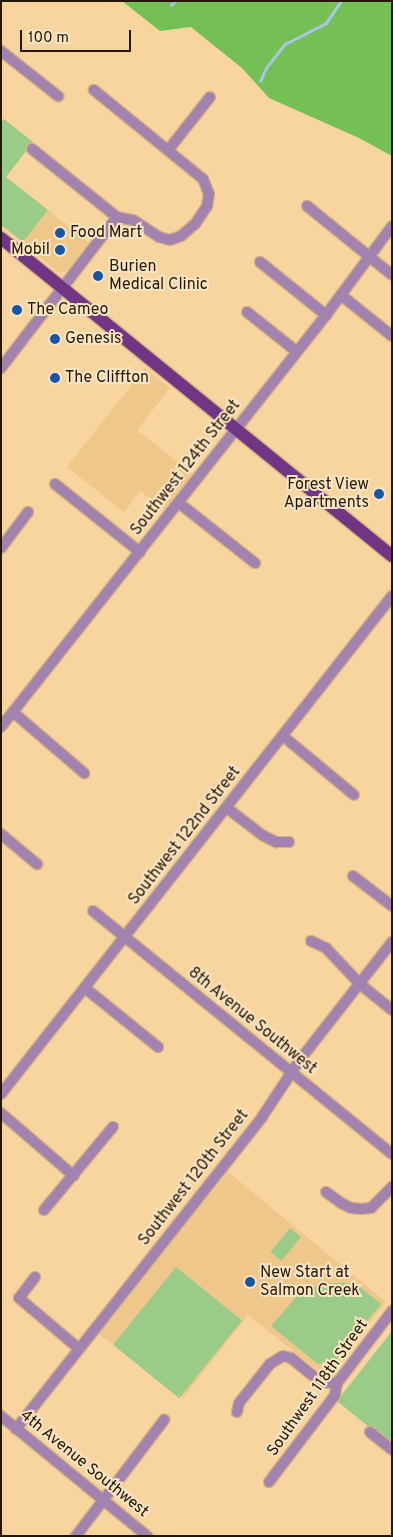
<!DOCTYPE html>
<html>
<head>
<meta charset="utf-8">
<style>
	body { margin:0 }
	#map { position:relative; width:393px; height:1537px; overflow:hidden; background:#f8d49f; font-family:Overpass,sans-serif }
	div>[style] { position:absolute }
	.built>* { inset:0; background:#efc78b }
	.green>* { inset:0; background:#9bcb89; transform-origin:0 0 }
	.forest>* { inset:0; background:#75c054 }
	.stream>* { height:2.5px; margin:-1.25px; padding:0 1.25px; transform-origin:1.25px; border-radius:1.25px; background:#a7c4ec }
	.roads { filter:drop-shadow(1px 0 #d2b283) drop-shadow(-1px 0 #d2b283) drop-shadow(0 1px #d2b283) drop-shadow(0 -1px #d2b283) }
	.minor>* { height:10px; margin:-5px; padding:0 5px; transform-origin:5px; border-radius:5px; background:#a282ae }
	.major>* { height:12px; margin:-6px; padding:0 6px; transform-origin:6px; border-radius:6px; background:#713585 }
	.dots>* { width:14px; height:14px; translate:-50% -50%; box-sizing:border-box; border:2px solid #f9e4c4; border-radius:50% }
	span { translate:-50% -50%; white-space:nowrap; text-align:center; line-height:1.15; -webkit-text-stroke:4px #f9e4c4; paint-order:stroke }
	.poi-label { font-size:16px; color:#251803 }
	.left { translate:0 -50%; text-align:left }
	.right { translate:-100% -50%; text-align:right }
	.street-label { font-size:16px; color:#251803 }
	.frame { position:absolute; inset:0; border:2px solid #251803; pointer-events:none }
	.scale { position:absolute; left:20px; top:30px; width:111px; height:22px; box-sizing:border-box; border:2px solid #251803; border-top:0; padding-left:6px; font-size:15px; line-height:18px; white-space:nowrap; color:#251803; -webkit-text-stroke:4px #f9e4c4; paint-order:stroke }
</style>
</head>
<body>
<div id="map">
	<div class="built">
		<div style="clip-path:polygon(48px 210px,89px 243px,69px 270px,64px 272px,58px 272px,22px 243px)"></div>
		<div style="clip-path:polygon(145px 368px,170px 388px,137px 430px,193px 474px,165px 510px,140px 491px,124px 512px,67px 467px)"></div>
		<div style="clip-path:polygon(228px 1172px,386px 1302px,326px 1377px,248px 1315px,183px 1398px,99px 1334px,154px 1262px)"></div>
	</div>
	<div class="green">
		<div style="clip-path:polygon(4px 119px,33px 142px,6px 177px,48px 210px,23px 242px,1px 225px,1px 122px)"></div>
		<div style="left:290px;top:1228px;width:14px;height:31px;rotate:39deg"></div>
		<div style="left:176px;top:1267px;width:85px;height:100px;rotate:39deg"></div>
		<div style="clip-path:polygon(331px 1283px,346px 1283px,360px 1287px,381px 1304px,335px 1361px,318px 1364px,271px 1326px,296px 1297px,316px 1286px)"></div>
		<div style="clip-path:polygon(392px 1331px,392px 1446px,337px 1401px)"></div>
	</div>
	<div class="forest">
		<div style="clip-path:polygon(122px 1px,392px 1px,392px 156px,359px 138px,269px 98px,242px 68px,191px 27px,160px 31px)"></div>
	</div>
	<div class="stream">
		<div style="left:171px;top:5px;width:6px;rotate:-45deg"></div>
		<div style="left:260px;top:81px;width:14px;rotate:-65deg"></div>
		<div style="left:266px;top:68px;width:31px;rotate:-52deg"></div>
		<div style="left:285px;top:44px;width:46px;rotate:-27.1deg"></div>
		<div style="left:326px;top:23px;width:27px;rotate:-56deg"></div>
	</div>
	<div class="roads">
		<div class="minor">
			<div style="left:1px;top:51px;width:73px;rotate:38.3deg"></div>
			<div style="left:32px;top:149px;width:109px;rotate:38.7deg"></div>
			<div style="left:117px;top:217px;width:16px;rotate:11deg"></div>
			<div style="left:133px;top:220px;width:31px;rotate:33deg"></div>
			<div style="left:159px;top:237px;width:11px;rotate:15deg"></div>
			<div style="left:170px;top:240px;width:12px;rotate:-20deg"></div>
			<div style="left:181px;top:236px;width:18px;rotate:-41deg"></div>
			<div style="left:195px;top:224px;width:22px;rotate:-56deg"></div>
			<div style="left:207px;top:206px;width:12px;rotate:-81deg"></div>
			<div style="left:209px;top:194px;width:16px;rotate:-112deg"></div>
			<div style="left:203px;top:179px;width:141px;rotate:-140.8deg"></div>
			<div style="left:169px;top:149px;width:66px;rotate:-51.7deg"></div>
			<div style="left:307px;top:206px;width:109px;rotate:39.1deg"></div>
			<div style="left:260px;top:262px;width:85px;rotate:38.8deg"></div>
			<div style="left:341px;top:295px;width:65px;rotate:38.8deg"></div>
			<div style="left:247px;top:312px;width:63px;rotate:38.5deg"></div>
			<div style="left:1px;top:368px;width:190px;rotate:-52.5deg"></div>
			<div style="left:55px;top:484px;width:109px;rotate:38.7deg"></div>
			<div style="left:179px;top:503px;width:97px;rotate:38.3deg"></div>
			<div style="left:1px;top:548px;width:45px;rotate:-53.1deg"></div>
			<div style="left:13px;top:712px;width:94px;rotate:40.7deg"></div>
			<div style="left:1px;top:727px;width:525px;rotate:-51.73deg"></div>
			<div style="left:326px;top:315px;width:111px;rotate:-53.4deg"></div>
			<div style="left:283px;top:736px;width:92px;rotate:39.7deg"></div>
			<div style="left:227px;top:808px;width:44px;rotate:37.6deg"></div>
			<div style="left:262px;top:835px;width:16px;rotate:27deg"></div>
			<div style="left:276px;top:842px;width:13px"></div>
			<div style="left:1px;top:834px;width:47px;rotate:39.8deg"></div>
			<div style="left:353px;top:876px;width:49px;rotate:37.6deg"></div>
			<div style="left:93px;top:911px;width:385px;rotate:39.1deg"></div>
			<div style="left:311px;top:941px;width:17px;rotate:25deg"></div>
			<div style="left:326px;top:948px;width:50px;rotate:46.6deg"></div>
			<div style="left:360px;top:984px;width:41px;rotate:39.1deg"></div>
			<div style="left:85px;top:988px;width:94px;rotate:38.9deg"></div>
			<div style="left:1px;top:1094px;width:633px;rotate:-51.86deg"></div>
			<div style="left:1px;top:1113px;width:96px;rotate:40.8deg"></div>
			<div style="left:326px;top:1192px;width:19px;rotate:36deg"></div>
			<div style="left:341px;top:1203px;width:11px;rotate:27deg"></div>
			<div style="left:351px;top:1208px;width:11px;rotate:5deg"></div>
			<div style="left:362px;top:1209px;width:9px;rotate:-6deg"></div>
			<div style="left:371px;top:1208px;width:30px;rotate:-45deg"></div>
			<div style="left:44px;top:1210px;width:108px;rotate:-50.3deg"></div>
			<div style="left:35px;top:1277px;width:26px;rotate:127deg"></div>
			<div style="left:19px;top:1298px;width:77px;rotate:40.3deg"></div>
			<div style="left:237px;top:1412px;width:9px;rotate:-77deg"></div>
			<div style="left:239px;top:1403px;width:50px;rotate:-51.5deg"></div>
			<div style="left:270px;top:1364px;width:15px;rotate:-32deg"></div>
			<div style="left:283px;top:1356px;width:8px;rotate:14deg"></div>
			<div style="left:291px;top:1358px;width:40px;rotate:39deg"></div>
			<div style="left:322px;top:1383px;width:15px"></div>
			<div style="left:1px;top:1416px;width:189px;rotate:39.4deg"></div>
			<div style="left:16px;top:1429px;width:397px;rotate:-51.7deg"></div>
			<div style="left:262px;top:1117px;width:67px;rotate:-56.5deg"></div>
			<div style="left:299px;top:1061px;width:151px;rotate:-52deg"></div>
			<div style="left:370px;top:1432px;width:28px;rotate:39deg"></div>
			<div style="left:269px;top:1482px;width:109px;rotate:-52.8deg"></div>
			<div style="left:335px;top:1395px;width:12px;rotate:-81deg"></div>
			<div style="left:337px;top:1383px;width:91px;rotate:-52.6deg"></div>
			<div style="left:76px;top:1536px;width:146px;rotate:-52.8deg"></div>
		</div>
		<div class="major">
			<div style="left:1px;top:238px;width:504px;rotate:39.12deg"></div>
		</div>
	</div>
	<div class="dots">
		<div style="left:60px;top:233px;background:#1755a5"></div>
		<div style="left:60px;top:250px;background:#1755a5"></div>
		<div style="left:98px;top:276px;background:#1755a5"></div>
		<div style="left:17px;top:310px;background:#1755a5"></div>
		<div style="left:55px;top:339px;background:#1755a5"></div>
		<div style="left:55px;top:378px;background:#1755a5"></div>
		<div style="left:379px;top:494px;background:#1755a5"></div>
		<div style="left:250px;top:1282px;background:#1755a5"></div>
	</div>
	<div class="poi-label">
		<span class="left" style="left:70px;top:233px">Food Mart</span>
		<span class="right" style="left:50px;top:250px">Mobil</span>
		<span class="left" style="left:109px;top:276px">Burien<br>Medical Clinic</span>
		<span class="left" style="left:27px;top:310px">The Cameo</span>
		<span class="left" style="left:65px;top:339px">Genesis</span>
		<span class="left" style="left:65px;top:378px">The Cliffton</span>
		<span class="right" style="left:369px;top:494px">Forest View<br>Apartments</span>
		<span class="left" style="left:260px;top:1282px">New Start at<br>Salmon Creek</span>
	</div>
	<div class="street-label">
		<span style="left:186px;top:468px;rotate:-52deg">Southwest 124th Street</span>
		<span style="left:185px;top:836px;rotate:-52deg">Southwest 122nd Street</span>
		<span style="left:252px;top:1021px;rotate:39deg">8th Avenue Southwest</span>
		<span style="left:194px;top:1178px;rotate:-52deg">Southwest 120th Street</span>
		<span style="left:318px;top:1388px;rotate:-55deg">Southwest 118th Street</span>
		<span style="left:84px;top:1464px;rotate:39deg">4th Avenue Southwest</span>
	</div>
	<div class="frame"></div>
	<div class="scale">100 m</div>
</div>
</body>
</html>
